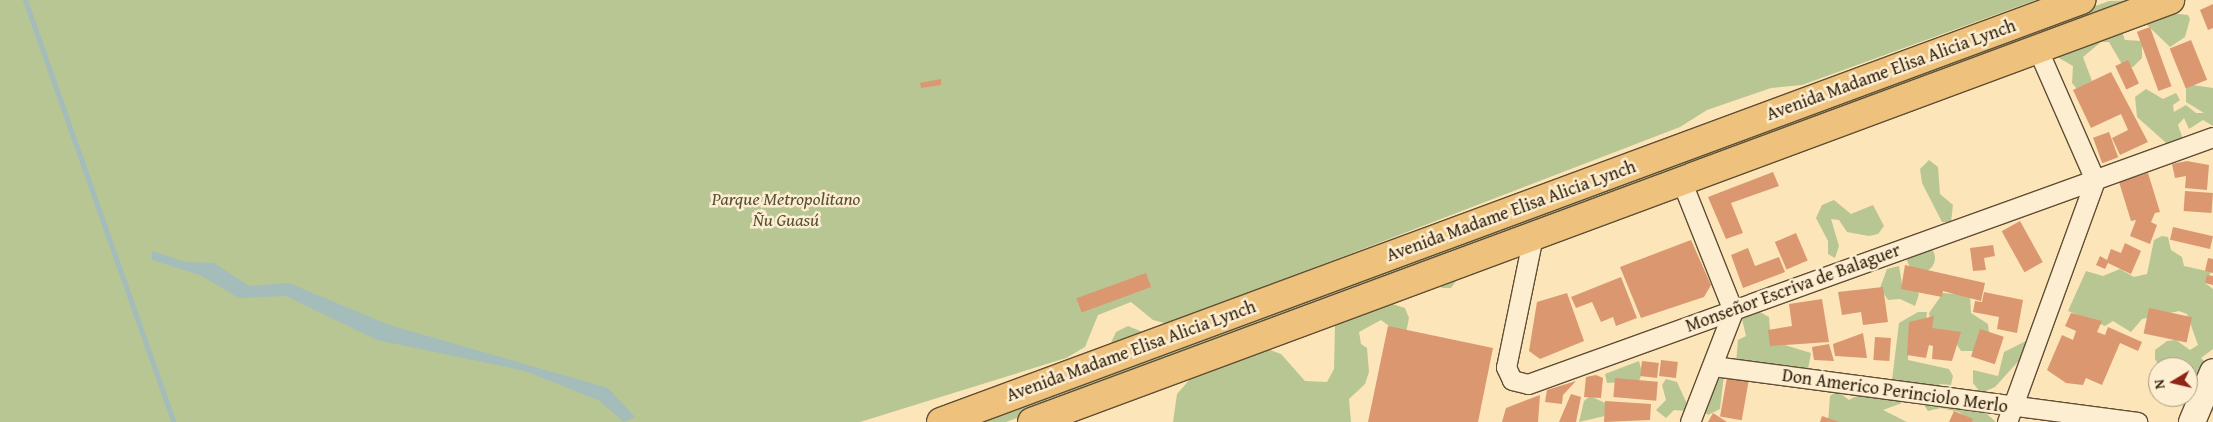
<!DOCTYPE html>
<html>
<head>
<meta charset="utf-8">
<style>
	body { margin:0 }
	#map { position:relative; width:2213px; height:422px; overflow:hidden; background:#fce5b8; font-family:"Gentium Book Plus",serif }
	div>[style] { position:absolute }
	.green>* { inset:0; background:#b8c694 }
	.round { border-radius:50% }
	.water>* { inset:0; background:#a4bcba }
	.stream>* { height:5px; margin:-2.5px; padding:0 2.5px; transform-origin:2.5px; border-radius:2.5px; background:#a4bcba }
	.building>* { inset:0; background:#da9770; transform-origin:0 0 }
	.roads { filter:drop-shadow(1px 0 #604e35) drop-shadow(-1px 0 #604e35) drop-shadow(0 1px #604e35) drop-shadow(0 -1px #604e35) }
	.street>* { height:19px; margin:-9.5px; padding:0 9.5px; transform-origin:9.5px; border-radius:9.5px; background:#fdeed1 }
	.secondary>* { height:26px; margin:-13px; padding:0 13px; transform-origin:13px; border-radius:13px; background:#fdeed1 }
	.highway>* { height:28px; margin:-14px; padding:0 14px; transform-origin:14px; border-radius:14px; background:#eec27c }
	span { translate:-50% -50%; white-space:nowrap; text-align:center; line-height:1.15; -webkit-text-stroke:5px #fdeed1; paint-order:stroke }
	.street-label { font-size:18px; color:#2c1c09 }
	.park-label { font-size:18px; color:#564f33; font-style:italic }
	.north { position:absolute; left:2148px; top:357px; width:50px; height:50px; box-sizing:border-box; background:#fdeed1; border:1px solid #a99a81; border-radius:50%; rotate:261deg; font-size:14px; font-weight:700; line-height:20px; text-align:center; color:#2c1c09 }
	.north::after { content:''; display:block; margin:auto; width:18px; height:22px; background:#8f2418; clip-path:polygon(50% 0,100% 100%,50% 72%,0 100%) }
</style>
</head>
<body>
<div id="map">
	<div class="green">
		<div style="clip-path:polygon(0 0,2036px 0,1802px 85px,1771px 88px,1707px 110px,1680px 127px,1168px 324px,1153px 320px,1131px 302px,1098px 315px,1085px 347px,1066px 358px,860px 422px,0 422px)"></div>
		<div style="clip-path:polygon(2139px 0,2122px 32px,2125px 40px,2142px 41px,2142px 58px,2133px 67px,2123px 66px,2109px 42px,2101px 42px,2083px 57px,2092px 81px,2077px 89px,2072px 83px,2073px 66px,2052px 54px,1459px 277px,1451px 288px,1442px 288px,1432px 279px,1051px 405px,1048px 396px,2109px 1px)"></div>
		<div style="clip-path:polygon(2169px 13px,2188px 15px,2190px 19px,2185px 37px,2170px 47px,2141px 19px)"></div>
		<div style="clip-path:polygon(2186px 84px,2213px 88px,2213px 126px,2203px 120px,2189px 129px,2184px 118px,2178px 125px,2184px 142px,2173px 149px,2137px 117px,2135px 97px,2146px 89px,2163px 99px,2176px 93px,2180px 100px,2173px 105px,2174px 112px,2186px 105px,2196px 113px,2204px 113px,2186px 102px)"></div>
		<div style="clip-path:polygon(1929px 160px,1938px 167px,1940px 194px,1953px 205px,1951px 222px,1942px 222px,1922px 183px,1920px 169px)"></div>
		<div style="clip-path:polygon(1834px 200px,1851px 214px,1873px 205px,1884px 226px,1878px 234px,1869px 236px,1847px 232px,1839px 220px,1831px 219px,1839px 246px,1835px 258px,1828px 254px,1828px 241px,1816px 218px,1822px 205px)"></div>
		<div style="clip-path:polygon(2162px 236px,2168px 237px,2171px 250px,2182px 257px,2184px 266px,2211px 272px,2205px 283px,2213px 289px,2213px 349px,2201px 358px,2213px 370px,2213px 412px,2188px 367px,2160px 367px,2155px 359px,2155px 350px,2167px 341px,2176px 340px,2190px 350px,2198px 345px,2187px 314px,2179px 311px,2142px 319px,2131px 332px,2113px 321px,2105px 326px,2068px 311px,2086px 271px,2103px 276px,2120px 269px,2134px 277px,2147px 274px,2154px 240px)"></div>
		<div class="round" style="left:1907px;top:244px;width:28px;height:28px"></div>
		<div style="clip-path:polygon(1899px 266px,1902px 284px,1914px 287px,1919px 294px,1915px 306px,1900px 299px,1888px 300px,1880px 288px,1887px 269px)"></div>
		<div style="clip-path:polygon(1943px 293px,1970px 295px,1971px 313px,1988px 324px,1989px 333px,1974px 351px,1961px 351px,1954px 340px,1941px 338px,1931px 328px,1929px 313px)"></div>
		<div style="clip-path:polygon(1389px 303px,1405px 308px,1409px 318px,1405px 338px,1381px 320px,1359px 332px,1361px 344px,1367px 348px,1369px 372px,1365px 384px,1349px 399px,1351px 422px,1173px 422px,1177px 394px,1198px 370px,1262px 347px,1281px 354px,1305px 381px,1327px 382px,1334px 369px,1335px 323px)"></div>
		<div style="clip-path:polygon(1758px 311px,1769px 317px,1771px 341px,1811px 353px,1808px 369px,1760px 382px,1736px 363px,1738px 340px,1746px 336px,1742px 319px)"></div>
		<div style="clip-path:polygon(1918px 312px,1927px 312px,1926px 321px,1909px 337px,1908px 360px,1949px 369px,1953px 376px,1951px 385px,1939px 384px,1939px 389px,1892px 380px,1899px 323px)"></div>
		<div style="clip-path:polygon(1128px 326px,1145px 333px,1109px 347px,1116px 332px)"></div>
		<div style="clip-path:polygon(2026px 341px,2025px 354px,1995px 387px,1981px 393px,1973px 383px,1973px 370px,1998px 376px,2004px 352px)"></div>
		<div style="clip-path:polygon(1639px 361px,1642px 373px,1639px 381px,1607px 383px,1605px 374px)"></div>
		<div style="clip-path:polygon(1707px 370px,1724px 375px,1720px 409px,1708px 415px,1701px 409px)"></div>
		<div style="clip-path:polygon(1666px 379px,1677px 382px,1687px 404px,1685px 411px,1674px 410px,1666px 418px,1656px 410px,1666px 400px,1662px 385px)"></div>
		<div style="clip-path:polygon(1837px 391px,1849px 400px,1864px 392px,1898px 400px,1902px 403px,1883px 410px,1907px 422px,1828px 422px,1830px 396px)"></div>
		<div style="clip-path:polygon(1047px 396px,1051px 405px,1006px 422px,978px 422px)"></div>
		<div style="clip-path:polygon(1590px 396px,1605px 403px,1605px 416px,1579px 422px,1584px 401px)"></div>
		<div style="clip-path:polygon(1922px 402px,1981px 409px,1996px 422px,1972px 422px,1959px 412px,1941px 408px,1928px 411px)"></div>
	</div>
	<div class="water">
		<div style="clip-path:polygon(152px 251px,185px 262px,214px 263px,249px 286px,289px 283px,389px 325px,608px 388px,635px 417px,624px 422px,598px 400px,525px 371px,377px 340px,286px 296px,239px 298px,200px 275px,152px 260px)"></div>
	</div>
	<div class="stream">
		<div style="left:25px;top:0;width:448px;rotate:70.6deg"></div>
	</div>
	<div class="building">
		<div style="clip-path:polygon(2213px 4px,2213px 28px,2208px 30px,2200px 10px)"></div>
		<div style="left:2150px;top:27px;width:63px;height:14px;rotate:70deg"></div>
		<div style="left:2191px;top:40px;width:43px;height:23px;rotate:68deg"></div>
		<div style="left:2128px;top:60px;width:26px;height:14px;rotate:65deg"></div>
		<div style="clip-path:polygon(2111px 72px,2148px 142px,2120px 155px,2112px 138px,2128px 130px,2121px 114px,2091px 128px,2073px 90px)"></div>
		<div style="clip-path:polygon(941px 79px,941px 85px,921px 88px,920px 83px)"></div>
		<div style="left:2109px;top:132px;width:27px;height:17px;rotate:70deg"></div>
		<div style="clip-path:polygon(2187px 161px,2209px 165px,2207px 190px,2185px 188px,2186px 176px,2175px 178px,2172px 164px)"></div>
		<div style="clip-path:polygon(1773px 172px,1779px 186px,1731px 203px,1743px 233px,1726px 239px,1708px 197px)"></div>
		<div style="clip-path:polygon(2148px 173px,2160px 212px,2155px 213px,2151px 222px,2157px 225px,2150px 244px,2130px 236px,2136px 220px,2131px 221px,2119px 182px)"></div>
		<div style="left:2185px;top:191px;width:28px;height:20px;rotate:4deg"></div>
		<div style="left:2020px;top:221px;width:47px;height:21px;rotate:61deg"></div>
		<div style="left:2173px;top:227px;width:41px;height:13px;rotate:13deg"></div>
		<div style="left:1796px;top:233px;width:30px;height:23px;rotate:67deg"></div>
		<div style="clip-path:polygon(1691px 240px,1711px 285px,1704px 297px,1641px 318px,1620px 267px)"></div>
		<div style="clip-path:polygon(2125px 243px,2141px 251px,2131px 274px,2108px 263px,2105px 269px,2096px 265px,2100px 256px,2107px 260px,2111px 249px,2121px 253px)"></div>
		<div style="clip-path:polygon(1993px 245px,1995px 256px,1984px 258px,1986px 270px,1973px 271px,1970px 248px)"></div>
		<div style="clip-path:polygon(1748px 248px,1755px 266px,1779px 257px,1785px 272px,1743px 288px,1731px 255px)"></div>
		<div style="clip-path:polygon(2208px 258px,2213px 259px,2213px 273px,2205px 271px)"></div>
		<div style="clip-path:polygon(1905px 265px,1985px 283px,1981px 301px,1943px 291px,1942px 297px,1901px 289px)"></div>
		<div style="left:1146px;top:273px;width:15px;height:74px;rotate:70deg"></div>
		<div style="clip-path:polygon(2207px 275px,2213px 276px,2213px 285px,2205px 283px)"></div>
		<div style="clip-path:polygon(1621px 277px,1637px 318px,1616px 326px,1613px 317px,1601px 322px,1592px 302px,1576px 308px,1571px 297px)"></div>
		<div style="clip-path:polygon(1883px 287px,1888px 322px,1863px 325px,1861px 312px,1842px 315px,1838px 292px)"></div>
		<div style="clip-path:polygon(1984px 292px,2023px 300px,2017px 333px,1997px 329px,1999px 317px,1973px 312px,1975px 301px,1982px 302px)"></div>
		<div style="clip-path:polygon(1567px 293px,1584px 341px,1540px 359px,1529px 351px,1537px 302px)"></div>
		<div style="clip-path:polygon(1822px 299px,1829px 342px,1770px 346px,1768px 330px,1792px 326px,1789px 304px)"></div>
		<div style="left:2149px;top:308px;width:44px;height:26px;rotate:12deg"></div>
		<div style="clip-path:polygon(2071px 313px,2102px 321px,2097px 332px,2105px 335px,2108px 327px,2142px 342px,2138px 351px,2120px 343px,2102px 385px,2086px 378px,2083px 385px,2066px 383px,2047px 370px,2062px 335px,2073px 340px,2076px 331px,2065px 326px)"></div>
		<div style="clip-path:polygon(1934px 316px,1932px 328px,1961px 332px,1952px 361px,1932px 359px,1933px 346px,1929px 345px,1926px 358px,1907px 355px,1909px 322px)"></div>
		<div style="clip-path:polygon(1388px 326px,1493px 348px,1478px 422px,1368px 422px)"></div>
		<div style="left:1980px;top:329px;width:25px;height:29px;rotate:18deg"></div>
		<div style="clip-path:polygon(1863px 333px,1867px 358px,1835px 356px,1833px 344px)"></div>
		<div style="left:1875px;top:337px;width:16px;height:23px;rotate:4deg"></div>
		<div style="clip-path:polygon(1829px 344px,1834px 361px,1814px 360px,1812px 347px)"></div>
		<div style="left:1661px;top:360px;width:17px;height:16px;rotate:7deg"></div>
		<div style="left:1642px;top:361px;width:17px;height:15px;rotate:7deg"></div>
		<div style="clip-path:polygon(1596px 375px,1603px 378px,1601px 398px,1584px 397px,1586px 377px)"></div>
		<div style="left:1727px;top:377px;width:22px;height:40px;rotate:10deg"></div>
		<div style="left:1615px;top:378px;width:43px;height:19px;rotate:5deg"></div>
		<div style="clip-path:polygon(1576px 381px,1563px 395px,1562px 404px,1545px 402px,1547px 390px)"></div>
		<div style="clip-path:polygon(1571px 394px,1581px 397px,1576px 422px,1559px 422px)"></div>
		<div style="clip-path:polygon(1540px 395px,1538px 422px,1502px 422px,1506px 408px)"></div>
		<div style="clip-path:polygon(1605px 401px,1651px 404px,1650px 420px,1604px 422px)"></div>
		<div style="clip-path:polygon(1954px 411px,1973px 419px,1972px 422px,1949px 422px)"></div>
		<div style="clip-path:polygon(1713px 413px,1727px 422px,1708px 422px)"></div>
		<div style="clip-path:polygon(1822px 416px,1839px 422px,1820px 422px)"></div>
	</div>
	<div class="roads">
		<div class="street">
			<div style="left:1681px;top:180px;width:141px;rotate:68.3deg"></div>
			<div style="left:1733px;top:311px;width:119px;rotate:111.2deg"></div>
			<div style="left:1533px;top:236px;width:134px;rotate:101.6deg"></div>
			<div style="left:1506px;top:367px;width:14px;rotate:65deg"></div>
			<div style="left:1512px;top:380px;width:16px;rotate:14deg"></div>
			<div style="left:1528px;top:384px;width:728px;rotate:-19.83deg"></div>
			<div style="left:1713px;top:366px;width:428px;rotate:7.5deg"></div>
			<div style="left:2007px;top:422px;width:258px;rotate:-70deg"></div>
			<div style="left:2095px;top:180px;width:144px;rotate:-113.7deg"></div>
		</div>
		<div class="secondary">
			<div style="left:2192px;top:422px;width:54px;rotate:-67.2deg"></div>
		</div>
		<div class="highway">
			<div style="left:941px;top:422px;width:1216px;rotate:-20.31deg"></div>
			<div style="left:1032px;top:422px;width:1214px;rotate:-20.35deg"></div>
		</div>
	</div>
	<div class="street-label">
		<span style="left:1891px;top:70px;rotate:-20deg">Avenida Madame Elisa Alicia Lynch</span>
		<span style="left:1511px;top:211px;rotate:-20deg">Avenida Madame Elisa Alicia Lynch</span>
		<span style="left:1793px;top:288px;rotate:-20deg">Monseñor Escriva de Balaguer</span>
		<span style="left:1131px;top:351px;rotate:-20deg">Avenida Madame Elisa Alicia Lynch</span>
		<span style="left:1895px;top:391px;rotate:8deg">Don Americo Perinciolo Merlo</span>
	</div>
	<div class="park-label">
		<span style="left:786px;top:210px">Parque Metropolitano<br>Ñu Guasú</span>
	</div>
	<div class="north">N</div>
</div>
</body>
</html>
